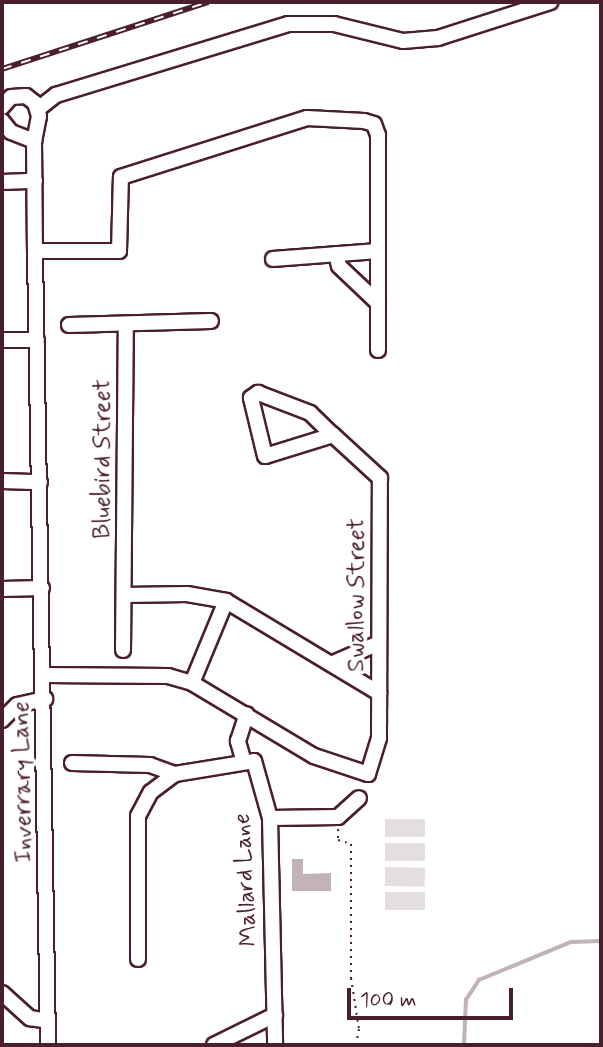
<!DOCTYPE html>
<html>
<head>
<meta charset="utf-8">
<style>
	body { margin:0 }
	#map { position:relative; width:603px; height:1047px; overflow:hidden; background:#fff; font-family:Mynerve,sans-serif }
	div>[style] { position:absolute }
	.green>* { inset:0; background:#e5dee0; transform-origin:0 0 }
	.water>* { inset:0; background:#c1b3b6 }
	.stream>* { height:3.5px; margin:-1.75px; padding:0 1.75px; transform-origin:1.75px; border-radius:1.75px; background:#c1b3b6 }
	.path>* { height:2px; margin-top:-1px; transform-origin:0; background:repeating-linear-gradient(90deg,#4a1f2b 0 2px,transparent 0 7px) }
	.roads { filter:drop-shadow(2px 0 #4a1f2b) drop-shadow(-2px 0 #4a1f2b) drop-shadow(0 2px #4a1f2b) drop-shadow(0 -2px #4a1f2b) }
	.minor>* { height:14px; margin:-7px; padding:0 7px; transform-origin:7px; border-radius:7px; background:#fff }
	.rail>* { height:6px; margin-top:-3px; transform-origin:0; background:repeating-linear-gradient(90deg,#fff 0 10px,#4a1f2b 0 20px); box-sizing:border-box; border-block:2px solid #4a1f2b }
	span { translate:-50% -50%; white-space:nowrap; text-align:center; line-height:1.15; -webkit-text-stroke:7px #fff; paint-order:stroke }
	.street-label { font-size:24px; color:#4a1f2b }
	.frame { position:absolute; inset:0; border:4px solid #4a1f2b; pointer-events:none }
	.scale { position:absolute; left:347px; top:988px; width:166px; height:32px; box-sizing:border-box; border:4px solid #4a1f2b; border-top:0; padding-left:9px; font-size:21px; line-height:24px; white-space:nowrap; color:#4a1f2b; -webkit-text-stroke:5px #fff; paint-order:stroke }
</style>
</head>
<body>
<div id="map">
	<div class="green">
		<div style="left:385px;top:819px;width:40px;height:18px"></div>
		<div style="left:385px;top:843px;width:40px;height:18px"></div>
		<div style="left:385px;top:867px;width:40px;height:19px;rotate:1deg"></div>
		<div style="left:385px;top:892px;width:40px;height:18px"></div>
	</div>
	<div class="water">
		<div style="clip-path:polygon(292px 859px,303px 859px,303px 874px,331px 873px,331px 891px,292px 891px)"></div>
	</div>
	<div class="stream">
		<div style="left:464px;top:1045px;width:45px;rotate:-87.5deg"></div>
		<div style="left:466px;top:1000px;width:24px;rotate:-57deg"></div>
		<div style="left:479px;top:980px;width:100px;rotate:-22.4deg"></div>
		<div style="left:571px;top:942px;width:30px;rotate:-2deg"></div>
	</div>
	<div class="path">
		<div style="left:338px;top:829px;width:11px;rotate:90deg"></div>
		<div style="left:338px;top:840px;width:14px;rotate:17deg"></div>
		<div style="left:351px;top:844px;width:134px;rotate:90deg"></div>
		<div style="left:351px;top:978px;width:52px;rotate:81.1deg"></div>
		<div style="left:359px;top:1029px;width:16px;rotate:101deg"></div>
	</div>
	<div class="roads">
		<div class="minor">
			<div style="left:2px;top:107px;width:13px;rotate:-48deg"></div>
			<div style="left:11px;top:97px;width:15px;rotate:-4deg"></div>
			<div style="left:26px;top:96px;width:11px;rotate:38deg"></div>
			<div style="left:35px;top:103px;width:14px;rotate:73deg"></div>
			<div style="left:39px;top:116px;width:25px;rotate:101deg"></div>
			<div style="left:34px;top:141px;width:110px;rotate:89.5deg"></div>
			<div style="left:35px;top:251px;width:794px;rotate:89.06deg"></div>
			<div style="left:38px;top:109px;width:23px;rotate:-38deg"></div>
			<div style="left:56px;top:95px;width:243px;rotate:-17deg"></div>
			<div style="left:288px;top:24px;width:46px"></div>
			<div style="left:334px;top:24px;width:71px;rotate:13.8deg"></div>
			<div style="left:403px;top:41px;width:35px;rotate:-5deg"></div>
			<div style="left:438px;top:38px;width:118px;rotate:-17.8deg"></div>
			<div style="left:2px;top:121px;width:14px;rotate:51deg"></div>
			<div style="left:11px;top:132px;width:25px;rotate:21deg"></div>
			<div style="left:2px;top:182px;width:33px;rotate:-2deg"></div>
			<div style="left:35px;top:251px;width:84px"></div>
			<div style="left:119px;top:251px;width:74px;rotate:-88.5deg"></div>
			<div style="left:121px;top:177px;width:195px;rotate:-17.6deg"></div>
			<div style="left:307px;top:118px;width:57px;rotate:3deg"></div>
			<div style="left:364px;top:121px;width:10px;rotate:17deg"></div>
			<div style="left:374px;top:124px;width:12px;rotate:70deg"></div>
			<div style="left:378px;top:135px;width:215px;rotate:90deg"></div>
			<div style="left:336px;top:254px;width:12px;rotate:76deg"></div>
			<div style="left:339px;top:266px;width:54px;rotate:43.5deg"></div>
			<div style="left:273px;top:259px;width:105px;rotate:-4.4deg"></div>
			<div style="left:69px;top:325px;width:142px;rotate:-1.6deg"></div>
			<div style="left:2px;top:340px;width:35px"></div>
			<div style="left:258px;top:393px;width:56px;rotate:21deg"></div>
			<div style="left:310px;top:413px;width:32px;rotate:44deg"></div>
			<div style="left:333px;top:435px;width:71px;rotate:162.8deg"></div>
			<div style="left:265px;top:456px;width:60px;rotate:-103.6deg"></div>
			<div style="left:251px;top:398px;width:9px;rotate:-36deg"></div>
			<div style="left:2px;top:481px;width:38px;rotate:2deg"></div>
			<div style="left:2px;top:589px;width:40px;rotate:-1.4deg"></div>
			<div style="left:125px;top:595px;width:62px;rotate:-0.9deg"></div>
			<div style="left:187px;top:594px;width:40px;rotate:10deg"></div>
			<div style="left:226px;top:601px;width:179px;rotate:31deg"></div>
			<div style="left:123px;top:650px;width:326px;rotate:-89.5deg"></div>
			<div style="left:331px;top:664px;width:52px;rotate:-23.6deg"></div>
			<div style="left:45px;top:675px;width:123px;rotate:0.5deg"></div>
			<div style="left:168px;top:676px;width:25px;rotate:16deg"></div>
			<div style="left:192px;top:683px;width:142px;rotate:30.9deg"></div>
			<div style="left:314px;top:756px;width:57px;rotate:18.4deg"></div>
			<div style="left:368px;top:774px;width:38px;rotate:-73deg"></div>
			<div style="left:379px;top:738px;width:260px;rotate:-89.8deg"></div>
			<div style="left:380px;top:478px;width:64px;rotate:-137.5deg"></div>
			<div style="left:192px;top:683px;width:89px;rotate:-67.5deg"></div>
			<div style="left:2px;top:720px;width:21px;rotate:-45deg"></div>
			<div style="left:17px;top:705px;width:29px;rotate:-12deg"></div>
			<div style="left:243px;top:759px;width:19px;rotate:-106deg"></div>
			<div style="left:238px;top:741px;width:28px;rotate:-72deg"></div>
			<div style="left:72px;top:763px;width:78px;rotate:1.5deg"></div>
			<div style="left:150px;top:765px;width:27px;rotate:20deg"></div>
			<div style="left:270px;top:818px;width:68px;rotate:-0.8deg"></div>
			<div style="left:338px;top:817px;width:28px;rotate:-42deg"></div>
			<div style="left:138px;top:959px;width:143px;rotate:-90deg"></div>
			<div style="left:138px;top:816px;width:27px;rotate:-62deg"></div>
			<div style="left:151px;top:792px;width:30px;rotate:-37deg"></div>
			<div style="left:175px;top:774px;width:80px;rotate:-9.3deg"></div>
			<div style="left:254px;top:761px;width:59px;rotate:74.3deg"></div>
			<div style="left:270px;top:818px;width:227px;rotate:88.7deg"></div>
			<div style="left:2px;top:993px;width:38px;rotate:42deg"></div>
			<div style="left:30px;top:1018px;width:18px;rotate:9deg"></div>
			<div style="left:214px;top:1045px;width:68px;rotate:-26.2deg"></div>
		</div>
	</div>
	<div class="rail">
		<div style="left:2px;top:69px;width:217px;rotate:-18deg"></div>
	</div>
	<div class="street-label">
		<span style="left:103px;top:459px;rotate:-90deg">Bluebird Street</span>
		<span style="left:357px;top:595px;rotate:-90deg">Swallow Street</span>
		<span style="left:23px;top:782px;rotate:-91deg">Inverrary Lane</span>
		<span style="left:246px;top:880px;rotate:-93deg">Mallard Lane</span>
	</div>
	<div class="frame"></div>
	<div class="scale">100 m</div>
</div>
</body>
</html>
